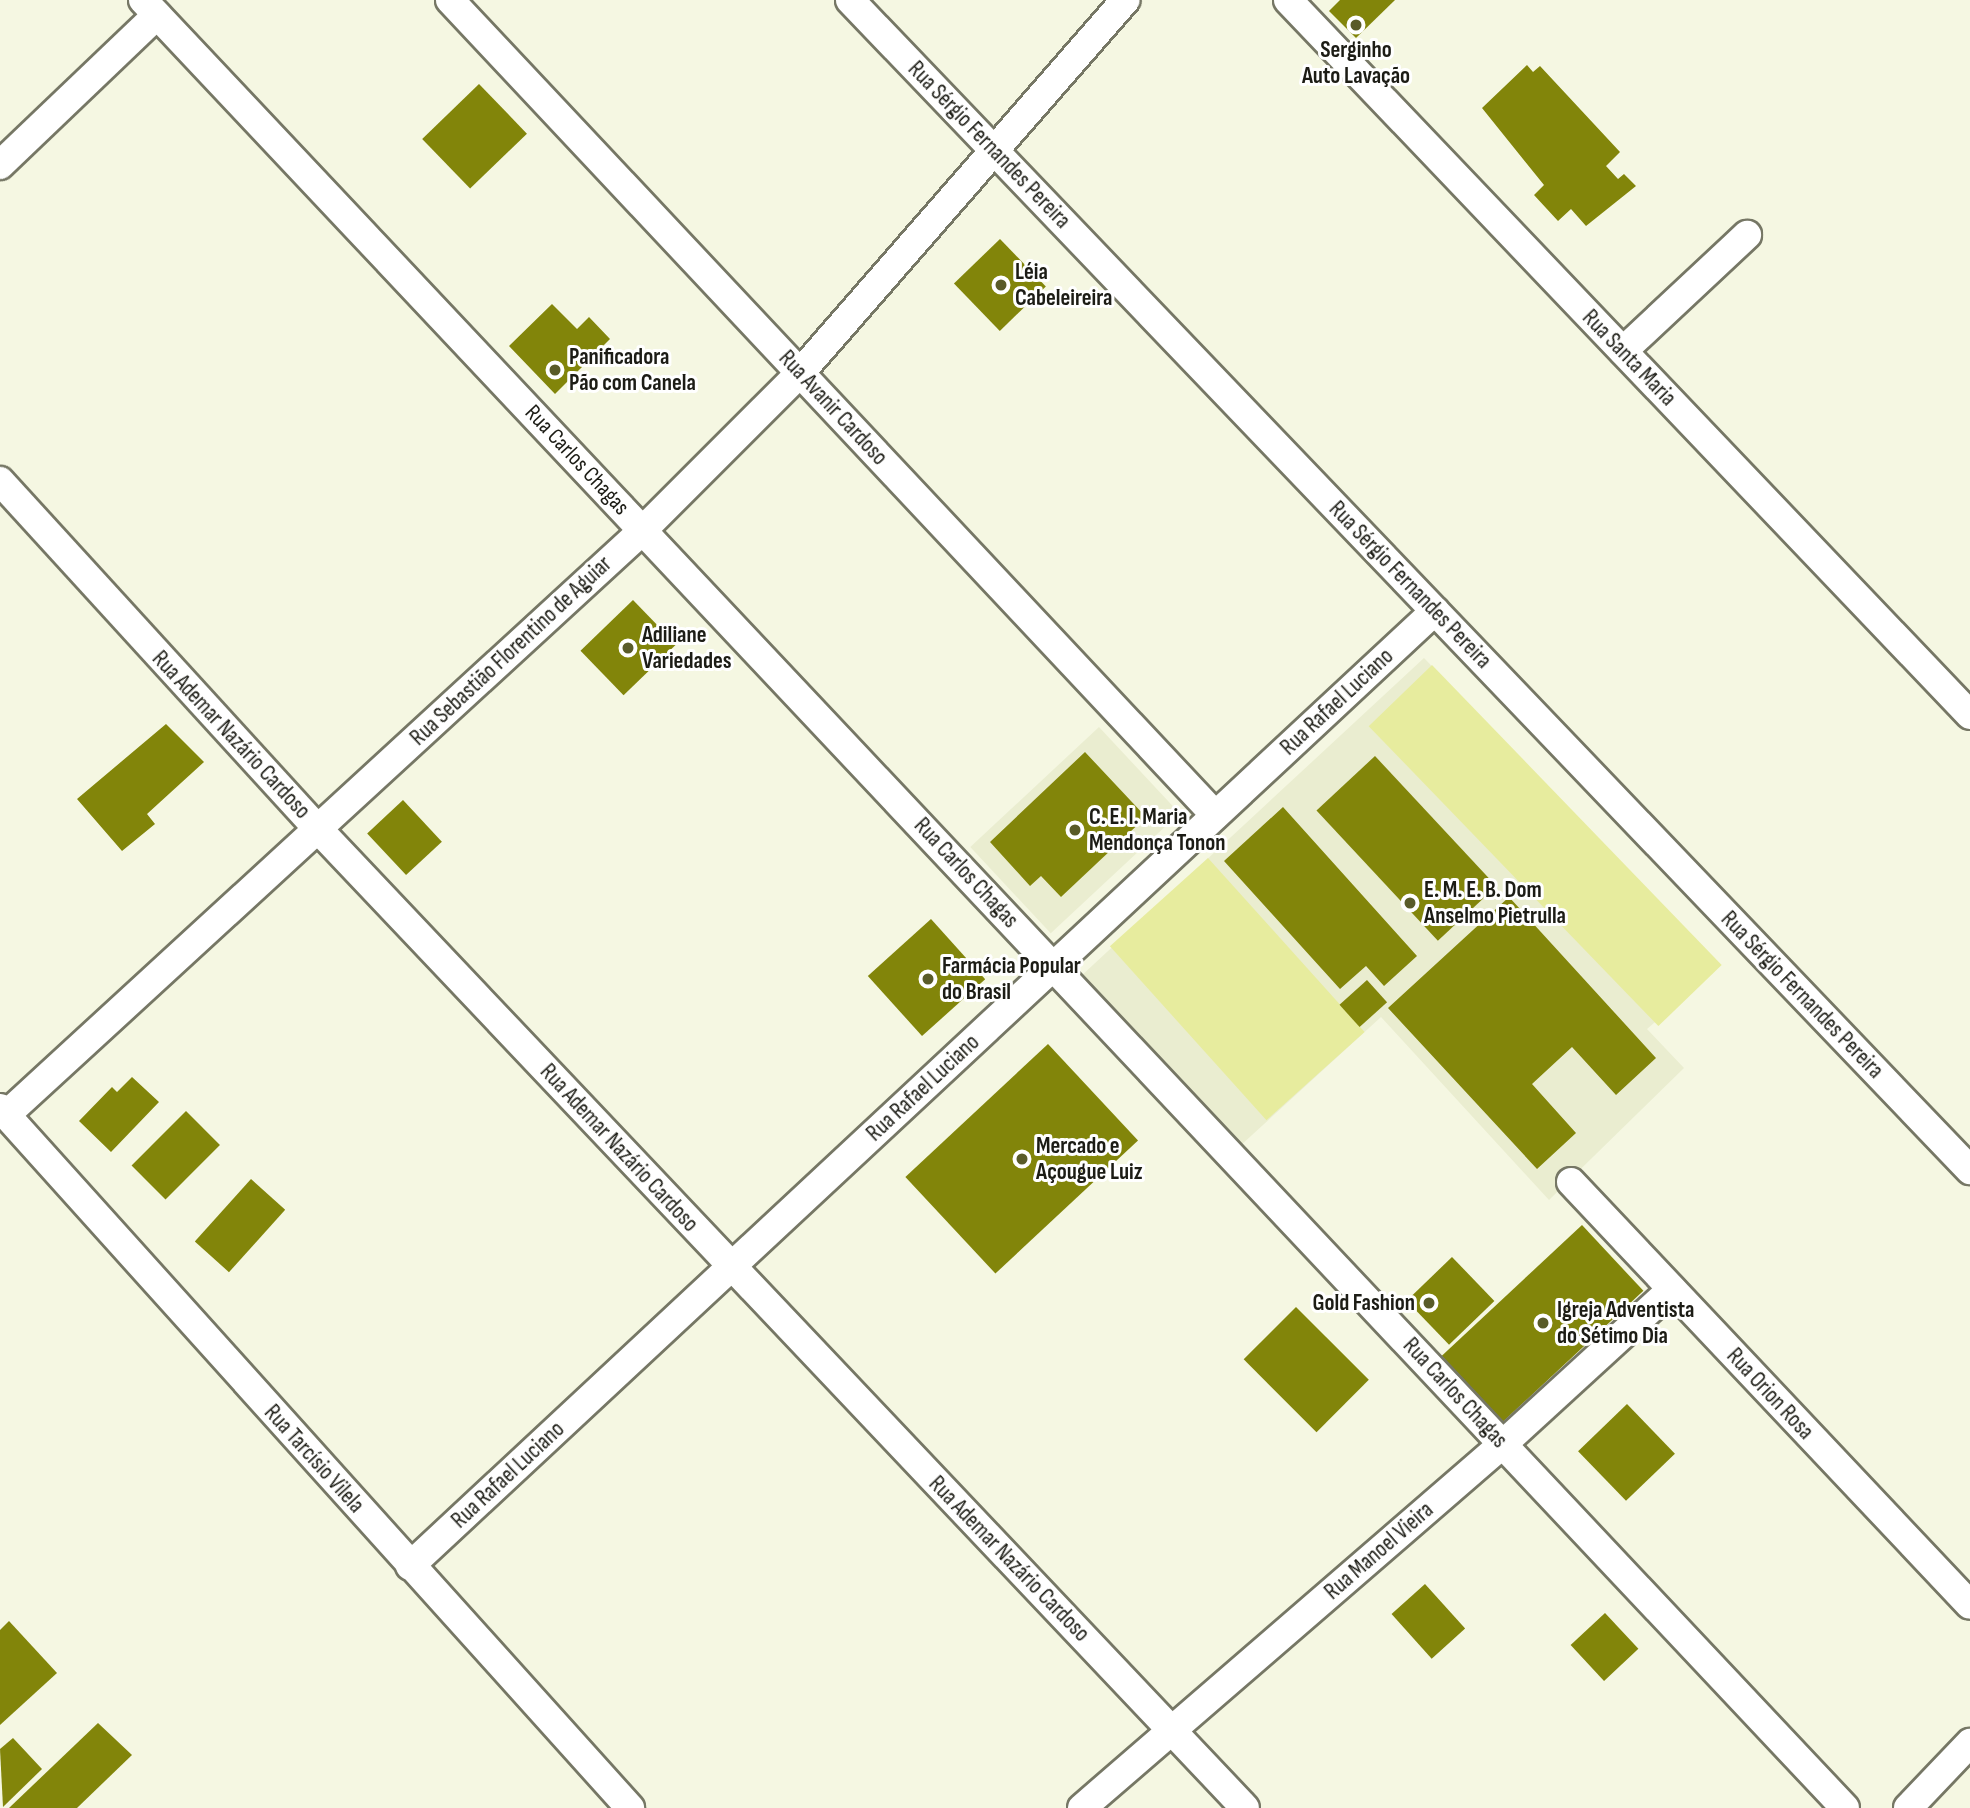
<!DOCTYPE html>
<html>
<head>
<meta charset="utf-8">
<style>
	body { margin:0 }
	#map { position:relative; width:1970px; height:1808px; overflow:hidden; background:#f5f7e2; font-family:"Sofia Sans Condensed",sans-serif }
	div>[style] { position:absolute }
	.built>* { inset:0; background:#eaedd0; transform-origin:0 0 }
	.green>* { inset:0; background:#e7ec9e; transform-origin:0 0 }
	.building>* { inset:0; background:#82850a; transform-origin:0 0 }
	.roads { filter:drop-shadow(2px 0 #767765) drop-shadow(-2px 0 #767765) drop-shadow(0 2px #767765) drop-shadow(0 -2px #767765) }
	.minor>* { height:28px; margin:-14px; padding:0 14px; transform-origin:14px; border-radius:14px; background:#fff }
	.dots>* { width:19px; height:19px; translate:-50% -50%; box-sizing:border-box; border:4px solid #fff; border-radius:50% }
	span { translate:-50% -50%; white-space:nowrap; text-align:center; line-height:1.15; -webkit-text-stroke:6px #fff; paint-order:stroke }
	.poi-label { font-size:23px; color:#1c1c15; font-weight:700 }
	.left { translate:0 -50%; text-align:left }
	.right { translate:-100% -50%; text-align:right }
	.street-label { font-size:23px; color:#1c1c15 }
</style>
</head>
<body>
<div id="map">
	<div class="built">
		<div style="clip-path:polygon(1424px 658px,1721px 965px,1647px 1029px,1684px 1068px,1549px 1200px,1381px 1017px,1240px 1146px,1080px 977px)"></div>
		<div style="left:1099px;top:727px;width:118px;height:176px;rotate:47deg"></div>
	</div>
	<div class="green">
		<div style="left:1432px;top:665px;width:417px;height:88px;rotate:46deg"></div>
		<div style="left:1208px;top:858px;width:234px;height:132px;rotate:48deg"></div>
	</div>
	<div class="building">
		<div style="clip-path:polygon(1340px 0,1395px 0,1356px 38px,1329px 11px)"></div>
		<div style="clip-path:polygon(1527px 65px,1533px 72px,1540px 66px,1620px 152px,1606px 166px,1618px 179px,1624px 174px,1636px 186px,1586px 226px,1571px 209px,1558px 221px,1534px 195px,1544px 185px,1482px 108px)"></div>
		<div style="left:479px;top:84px;width:69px;height:79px;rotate:46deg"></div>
		<div style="left:1000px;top:239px;width:66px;height:64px;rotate:46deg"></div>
		<div style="clip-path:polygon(552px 304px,577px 329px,589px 317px,610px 339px,555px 394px,509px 346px)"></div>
		<div style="left:633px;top:600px;width:62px;height:73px;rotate:46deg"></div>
		<div style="clip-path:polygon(166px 724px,204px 762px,147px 814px,155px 824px,122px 851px,77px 799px)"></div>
		<div style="clip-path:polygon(1085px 752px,1146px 817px,1061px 897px,1041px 876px,1030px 886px,990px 842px)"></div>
		<div style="left:1375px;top:756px;width:178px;height:80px;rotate:47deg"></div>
		<div style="left:403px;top:800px;width:57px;height:49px;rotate:47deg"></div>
		<div style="clip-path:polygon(1283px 807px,1417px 956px,1384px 986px,1366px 966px,1340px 989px,1224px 861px)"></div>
		<div style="clip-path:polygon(1509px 897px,1656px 1058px,1616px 1095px,1572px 1047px,1532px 1084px,1576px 1133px,1537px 1169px,1388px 1008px)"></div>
		<div style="left:931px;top:919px;width:81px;height:85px;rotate:48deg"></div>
		<div style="left:1367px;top:980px;width:30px;height:37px;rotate:48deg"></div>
		<div style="left:1048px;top:1044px;width:132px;height:195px;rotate:47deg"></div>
		<div style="clip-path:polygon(132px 1077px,159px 1102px,111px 1152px,79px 1121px,112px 1087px,117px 1092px)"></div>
		<div style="left:186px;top:1111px;width:48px;height:77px;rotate:45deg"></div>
		<div style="left:251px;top:1179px;width:46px;height:84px;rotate:42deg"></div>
		<div style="left:1582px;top:1225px;width:90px;height:192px;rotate:47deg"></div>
		<div style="left:1452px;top:1257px;width:61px;height:63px;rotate:46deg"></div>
		<div style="left:1296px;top:1307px;width:103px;height:74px;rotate:45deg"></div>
		<div style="left:1627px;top:1404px;width:69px;height:68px;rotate:46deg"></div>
		<div style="left:1425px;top:1584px;width:60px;height:45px;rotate:48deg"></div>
		<div style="left:1605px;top:1613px;width:49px;height:47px;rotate:47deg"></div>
		<div style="clip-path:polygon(9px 1621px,57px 1673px,0 1725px,0 1630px)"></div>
		<div style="clip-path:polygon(98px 1723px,132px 1755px,77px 1808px,9px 1808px)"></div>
		<div style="clip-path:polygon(13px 1738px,42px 1769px,3px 1807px,0 1749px)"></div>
	</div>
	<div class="roads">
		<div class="minor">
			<div style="left:143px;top:0;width:2483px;rotate:46.73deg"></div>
			<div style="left:450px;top:0;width:1118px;rotate:46.81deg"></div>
			<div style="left:850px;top:0;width:1620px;rotate:46.25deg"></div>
			<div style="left:1288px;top:0;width:988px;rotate:46.35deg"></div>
			<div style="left:0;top:165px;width:217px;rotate:-43.7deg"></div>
			<div style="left:1623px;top:351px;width:170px;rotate:-43.1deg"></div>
			<div style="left:0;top:481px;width:471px;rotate:47.6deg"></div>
			<div style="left:318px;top:829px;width:1348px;rotate:46.56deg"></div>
			<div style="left:0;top:1108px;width:942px;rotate:48.01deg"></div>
			<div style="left:6px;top:1115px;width:865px;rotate:-42.56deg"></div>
			<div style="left:643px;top:530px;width:222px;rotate:-45deg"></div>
			<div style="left:800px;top:373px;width:495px;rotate:-48.9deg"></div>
			<div style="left:1571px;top:1182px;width:581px;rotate:46.67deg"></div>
			<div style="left:410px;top:1566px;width:1401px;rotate:-42.98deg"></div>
			<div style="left:1082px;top:1808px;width:557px;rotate:-40.85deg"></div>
			<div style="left:1503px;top:1444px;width:229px;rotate:-42.5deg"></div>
			<div style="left:1908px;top:1808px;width:90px;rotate:-46.4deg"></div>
		</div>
	</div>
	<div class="dots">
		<div style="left:1356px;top:25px;background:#595b29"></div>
		<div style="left:1001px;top:285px;background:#595b29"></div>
		<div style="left:555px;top:370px;background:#595b29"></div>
		<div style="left:628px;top:648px;background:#595b29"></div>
		<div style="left:1075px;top:830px;background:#595b29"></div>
		<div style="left:1410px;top:903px;background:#595b29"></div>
		<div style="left:928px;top:979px;background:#595b29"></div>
		<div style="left:1022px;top:1159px;background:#595b29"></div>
		<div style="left:1429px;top:1303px;background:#595b29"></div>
		<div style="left:1543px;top:1323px;background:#595b29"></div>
	</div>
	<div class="poi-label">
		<span style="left:1356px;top:63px">Serginho<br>Auto Lavação</span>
		<span class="left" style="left:1015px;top:285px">Léia<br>Cabeleireira</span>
		<span class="left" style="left:569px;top:370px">Panificadora<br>Pão com Canela</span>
		<span class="left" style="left:642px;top:648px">Adiliane<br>Variedades</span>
		<span class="left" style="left:1089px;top:830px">C. E. I. Maria<br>Mendonça Tonon</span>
		<span class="left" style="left:1424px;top:903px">E. M. E. B. Dom<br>Anselmo Pietrulla</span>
		<span class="left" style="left:942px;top:979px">Farmácia Popular<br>do Brasil</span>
		<span class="left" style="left:1036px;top:1159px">Mercado e<br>Açougue Luiz</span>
		<span class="right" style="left:1415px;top:1303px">Gold Fashion</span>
		<span class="left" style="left:1557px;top:1323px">Igreja Adventista<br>do Sétimo Dia</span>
	</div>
	<div class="street-label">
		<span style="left:989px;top:145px;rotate:46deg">Rua Sérgio Fernandes Pereira</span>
		<span style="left:1629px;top:358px;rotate:46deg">Rua Santa Maria</span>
		<span style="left:833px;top:408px;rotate:47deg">Rua Avanir Cardoso</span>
		<span style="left:577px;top:460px;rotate:47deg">Rua Carlos Chagas</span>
		<span style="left:1410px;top:585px;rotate:46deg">Rua Sérgio Fernandes Pereira</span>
		<span style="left:511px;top:651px;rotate:-43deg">Rua Sebastião Florentino de Aguiar</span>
		<span style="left:1337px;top:702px;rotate:-43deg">Rua Rafael Luciano</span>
		<span style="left:231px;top:735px;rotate:47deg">Rua Ademar Nazário Cardoso</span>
		<span style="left:966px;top:873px;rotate:47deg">Rua Carlos Chagas</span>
		<span style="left:1802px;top:995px;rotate:46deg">Rua Sérgio Fernandes Pereira</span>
		<span style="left:923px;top:1088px;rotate:-43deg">Rua Rafael Luciano</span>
		<span style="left:619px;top:1148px;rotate:47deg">Rua Ademar Nazário Cardoso</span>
		<span style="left:1455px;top:1393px;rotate:47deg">Rua Carlos Chagas</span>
		<span style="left:1770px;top:1394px;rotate:47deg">Rua Orion Rosa</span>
		<span style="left:314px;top:1459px;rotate:48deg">Rua Tarcísio Vilela</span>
		<span style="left:508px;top:1475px;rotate:-43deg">Rua Rafael Luciano</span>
		<span style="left:1379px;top:1551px;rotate:-41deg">Rua Manoel Vieira</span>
		<span style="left:1009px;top:1559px;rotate:46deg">Rua Ademar Nazário Cardoso</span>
	</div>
</div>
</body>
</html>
